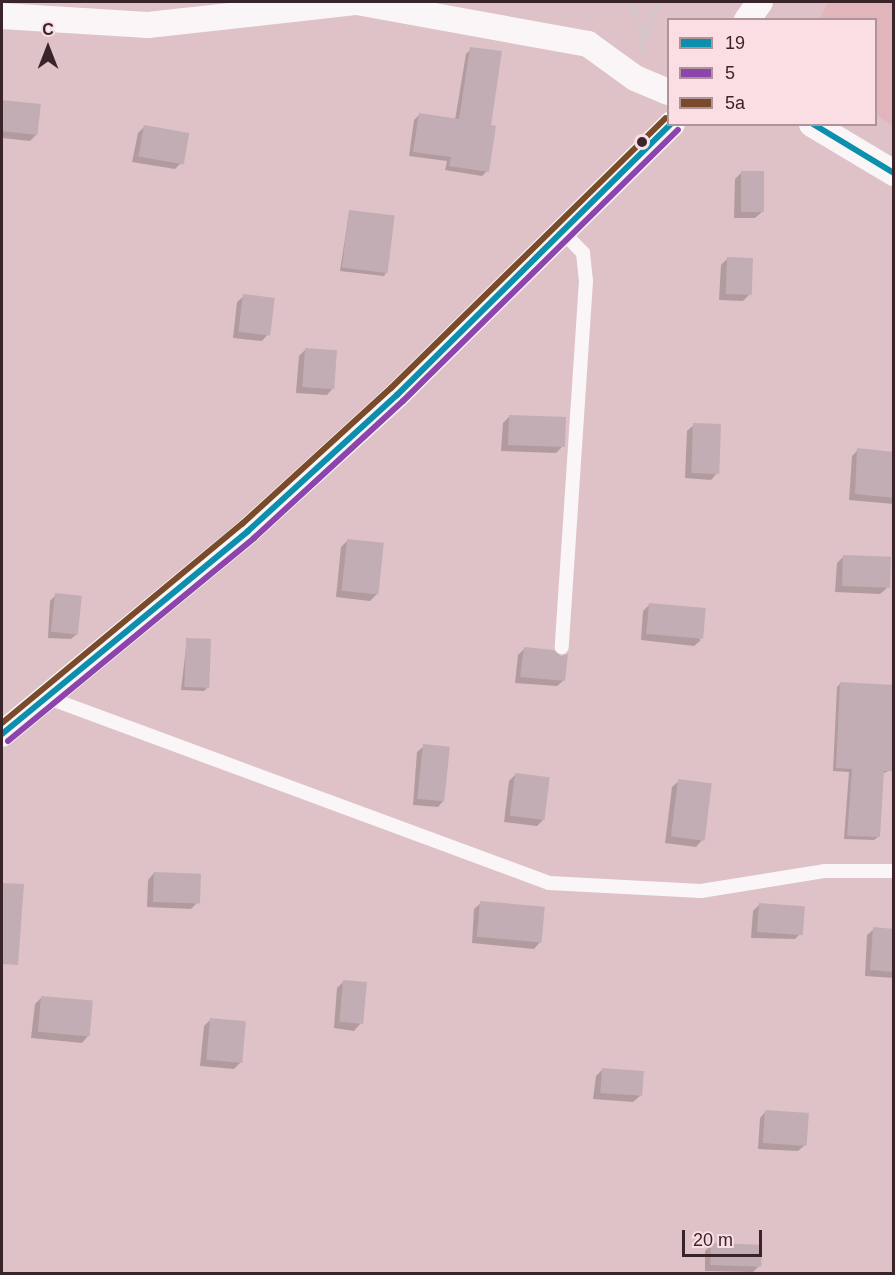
<!DOCTYPE html>
<html>
<head>
<meta charset="utf-8">
<style>
	body { margin:0 }
	#map { position:relative; width:895px; height:1275px; overflow:hidden; background:#dec2c7; font-family:Arial,sans-serif }
	div>[style] { position:absolute }
	.built>* { inset:0; background:#e2b5bd }
	.shadow>* { inset:0; background:#0003 }
	.building>* { inset:0; background:#c2adb4; transform-origin:0 0 }
	.path>* { height:4px; margin-top:-2px; transform-origin:0; background:repeating-linear-gradient(90deg,#d0c9ca 0 6px,transparent 0 9px) }
	.lane>* { height:14px; margin:-7px; padding:0 7px; transform-origin:7px; border-radius:7px; background:#faf6f7 }
	.street>* { height:26px; margin:-13px; padding:0 13px; transform-origin:13px; border-radius:13px; background:#faf6f7 }
	.bus-1>* { height:6px; margin:-3px; padding:0 3px; transform-origin:3px; border-radius:3px; background:#0b8fad }
	.bus-2>* { height:6px; margin:-3px; padding:0 3px; transform-origin:3px; border-radius:3px; background:#8e44ad }
	.bus-3>* { height:6px; margin:-3px; padding:0 3px; transform-origin:3px; border-radius:3px; background:#7a4b2a }
	.dots>* { width:16px; height:16px; translate:-50% -50%; box-sizing:border-box; border:3px solid #fadee3; border-radius:50% }
	span { translate:-50% -50%; white-space:nowrap; text-align:center; line-height:1.15; -webkit-text-stroke:4.5px #fadee3; paint-order:stroke }
	.frame { position:absolute; inset:0; border:3px solid #392529; pointer-events:none }
	.legend { position:absolute; left:667px; top:18px; width:210px; height:108px; box-sizing:border-box; background:#fadee3; border:2px solid #ad9499; margin:0; padding:8px 10px; list-style:none; font-size:18px; color:#392529 }
	.legend li { display:flex; align-items:center; gap:12px; height:30px }
	.legend b { width:30px; border:2px solid #ad9499 }
	.north { position:absolute; left:18px; top:18px; width:60px; height:60px; -webkit-text-stroke:4px #fadee3; paint-order:stroke; rotate:0deg; font-size:16px; font-weight:700; line-height:24px; text-align:center; color:#392529 }
	.north::after { content:''; display:block; margin:auto; width:21px; height:27px; background:#392529; clip-path:polygon(50% 0,100% 100%,50% 72%,0 100%) }
	.scale { position:absolute; left:682px; top:1230px; width:80px; height:27px; box-sizing:border-box; border:3px solid #392529; border-top:0; padding-left:8px; font-size:18px; line-height:21px; white-space:nowrap; color:#392529; -webkit-text-stroke:4px #fadee3; paint-order:stroke }
</style>
</head>
<body>
<div id="map">
	<div class="built">
		<div style="clip-path:polygon(828px 2px,893px 2px,893px 126px,876px 115px,876px 20px,820px 19px)"></div>
	</div>
	<div class="shadow">
		<div style="clip-path:polygon(471px 49px,489px 126px,487px 171px,482px 176px,445px 170px,447px 161px,409px 156px,414px 120px,419px 115px,455px 120px,466px 54px)"></div>
		<div style="clip-path:polygon(2px 101px,40px 105px,36px 135px,30px 141px,2px 138px)"></div>
		<div style="clip-path:polygon(144px 127px,181px 163px,175px 169px,132px 162px,138px 133px)"></div>
		<div style="clip-path:polygon(741px 173px,762px 212px,755px 218px,734px 218px,735px 179px)"></div>
		<div style="clip-path:polygon(349px 212px,386px 273px,384px 276px,340px 271px)"></div>
		<div style="clip-path:polygon(728px 258px,749px 295px,743px 301px,719px 300px,721px 265px)"></div>
		<div style="clip-path:polygon(244px 296px,268px 334px,262px 341px,233px 338px,237px 302px)"></div>
		<div style="clip-path:polygon(305px 350px,333px 388px,327px 395px,296px 393px,299px 356px)"></div>
		<div style="clip-path:polygon(510px 416px,562px 447px,556px 453px,501px 451px,503px 423px)"></div>
		<div style="clip-path:polygon(694px 425px,717px 473px,711px 480px,685px 478px,687px 431px)"></div>
		<div style="clip-path:polygon(858px 450px,894px 453px,894px 504px,849px 500px,852px 456px)"></div>
		<div style="clip-path:polygon(348px 540px,377px 594px,370px 601px,336px 597px,341px 547px)"></div>
		<div style="clip-path:polygon(843px 557px,887px 588px,880px 594px,835px 592px,837px 563px)"></div>
		<div style="clip-path:polygon(56px 595px,78px 633px,71px 639px,48px 638px,50px 601px)"></div>
		<div style="clip-path:polygon(650px 604px,701px 640px,694px 646px,641px 640px,643px 611px)"></div>
		<div style="clip-path:polygon(187px 639px,207px 688px,204px 691px,181px 690px)"></div>
		<div style="clip-path:polygon(524px 649px,564px 680px,557px 686px,515px 683px,518px 655px)"></div>
		<div style="clip-path:polygon(841px 683px,891px 770px,882px 774px,878px 837px,874px 840px,844px 839px,849px 772px,833px 771px,837px 687px)"></div>
		<div style="clip-path:polygon(424px 746px,444px 800px,438px 807px,413px 805px,417px 752px)"></div>
		<div style="clip-path:polygon(516px 774px,543px 820px,537px 826px,504px 822px,509px 781px)"></div>
		<div style="clip-path:polygon(679px 781px,702px 840px,696px 847px,665px 843px,672px 787px)"></div>
		<div style="clip-path:polygon(154px 873px,197px 903px,191px 909px,147px 907px,148px 880px)"></div>
		<div style="clip-path:polygon(2px 884px,22px 886px,13px 934px,2px 933px)"></div>
		<div style="clip-path:polygon(481px 903px,540px 942px,534px 949px,472px 943px,474px 909px)"></div>
		<div style="clip-path:polygon(759px 905px,801px 933px,795px 939px,751px 938px,753px 911px)"></div>
		<div style="clip-path:polygon(874px 929px,894px 930px,894px 978px,865px 976px,867px 935px)"></div>
		<div style="clip-path:polygon(344px 981px,360px 1024px,354px 1031px,334px 1028px,337px 988px)"></div>
		<div style="clip-path:polygon(42px 997px,88px 1036px,82px 1043px,31px 1038px,35px 1004px)"></div>
		<div style="clip-path:polygon(210px 1020px,240px 1063px,234px 1069px,200px 1066px,204px 1026px)"></div>
		<div style="clip-path:polygon(603px 1069px,640px 1096px,633px 1102px,593px 1099px,596px 1076px)"></div>
		<div style="clip-path:polygon(766px 1111px,805px 1145px,798px 1151px,758px 1149px,760px 1118px)"></div>
		<div style="clip-path:polygon(711px 1245px,759px 1266px,753px 1272px,705px 1271px,705px 1251px)"></div>
	</div>
	<div class="building">
		<div style="clip-path:polygon(470px 47px,502px 51px,491px 125px,496px 126px,489px 172px,449px 166px,451px 157px,413px 152px,419px 113px,459px 119px)"></div>
		<div style="left:2px;top:100px;width:39px;height:31px;rotate:6deg"></div>
		<div style="left:144px;top:125px;width:46px;height:32px;rotate:10deg"></div>
		<div style="left:741px;top:171px;width:23px;height:41px"></div>
		<div style="left:349px;top:210px;width:46px;height:58px;rotate:7deg"></div>
		<div style="left:727px;top:257px;width:26px;height:37px;rotate:2deg"></div>
		<div style="left:243px;top:294px;width:32px;height:38px;rotate:7deg"></div>
		<div style="left:305px;top:348px;width:32px;height:39px;rotate:4deg"></div>
		<div style="left:509px;top:415px;width:57px;height:30px;rotate:2deg"></div>
		<div style="left:693px;top:423px;width:28px;height:50px;rotate:2deg"></div>
		<div style="clip-path:polygon(857px 448px,894px 452px,894px 498px,855px 494px)"></div>
		<div style="left:347px;top:539px;width:37px;height:52px;rotate:6deg"></div>
		<div style="left:843px;top:555px;width:48px;height:31px;rotate:2deg"></div>
		<div style="left:55px;top:593px;width:27px;height:39px;rotate:6deg"></div>
		<div style="left:649px;top:603px;width:57px;height:31px;rotate:5deg"></div>
		<div style="left:186px;top:638px;width:25px;height:49px;rotate:2deg"></div>
		<div style="clip-path:polygon(524px 647px,554px 650px,561px 656px,568px 654px,565px 681px,520px 677px)"></div>
		<div style="clip-path:polygon(840px 682px,894px 685px,893px 771px,884px 771px,880px 837px,847px 836px,852px 769px,836px 768px)"></div>
		<div style="left:423px;top:744px;width:27px;height:55px;rotate:6deg"></div>
		<div style="left:515px;top:773px;width:35px;height:43px;rotate:7deg"></div>
		<div style="left:678px;top:779px;width:34px;height:58px;rotate:7deg"></div>
		<div style="left:154px;top:872px;width:47px;height:30px;rotate:2deg"></div>
		<div style="clip-path:polygon(2px 883px,24px 884px,18px 965px,2px 964px)"></div>
		<div style="left:480px;top:901px;width:65px;height:36px;rotate:5deg"></div>
		<div style="left:759px;top:903px;width:46px;height:29px;rotate:4deg"></div>
		<div style="clip-path:polygon(873px 927px,894px 929px,894px 972px,870px 970px)"></div>
		<div style="left:343px;top:980px;width:24px;height:42px;rotate:5deg"></div>
		<div style="left:41px;top:996px;width:52px;height:36px;rotate:5deg"></div>
		<div style="left:210px;top:1018px;width:36px;height:42px;rotate:5deg"></div>
		<div style="left:602px;top:1068px;width:42px;height:25px;rotate:4deg"></div>
		<div style="left:765px;top:1110px;width:44px;height:33px;rotate:4deg"></div>
		<div style="left:711px;top:1243px;width:51px;height:22px;rotate:2deg"></div>
	</div>
	<div class="path">
		<div style="left:630px;top:2px;width:37px;rotate:66deg"></div>
		<div style="left:645px;top:36px;width:16px;rotate:105deg"></div>
		<div style="left:645px;top:35px;width:35px;rotate:-68deg"></div>
	</div>
	<div class="lane">
		<div style="left:561px;top:230px;width:32px;rotate:46deg"></div>
		<div style="left:583px;top:253px;width:28px;rotate:84deg"></div>
		<div style="left:586px;top:281px;width:367px;rotate:93.8deg"></div>
		<div style="left:46px;top:697px;width:536px;rotate:20.29deg"></div>
		<div style="left:549px;top:883px;width:152px;rotate:3deg"></div>
		<div style="left:701px;top:891px;width:126px;rotate:-9.2deg"></div>
		<div style="left:825px;top:871px;width:69px"></div>
	</div>
	<div class="street">
		<div style="left:357px;top:2px;width:235px;rotate:10.3deg"></div>
		<div style="left:588px;top:44px;width:58px;rotate:35.9deg"></div>
		<div style="left:635px;top:78px;width:36px;rotate:23deg"></div>
		<div style="left:2px;top:16px;width:146px;rotate:3.5deg"></div>
		<div style="left:148px;top:25px;width:208px;rotate:-6.3deg"></div>
		<div style="left:747px;top:20px;width:22px;rotate:-54deg"></div>
		<div style="left:812px;top:124px;width:96px;rotate:30.9deg"></div>
		<div style="left:2px;top:734px;width:319px;rotate:-39.5deg"></div>
		<div style="left:248px;top:531px;width:202px;rotate:-42.4deg"></div>
		<div style="left:397px;top:395px;width:386px;rotate:-44.6deg"></div>
	</div>
	<div class="bus-1">
		<div style="left:813px;top:124px;width:95px;rotate:31.2deg"></div>
		<div style="left:2px;top:734px;width:319px;rotate:-39.5deg"></div>
		<div style="left:248px;top:531px;width:202px;rotate:-42.4deg"></div>
		<div style="left:397px;top:395px;width:385px;rotate:-44.7deg"></div>
	</div>
	<div class="bus-2">
		<div style="left:8px;top:741px;width:319px;rotate:-39.5deg"></div>
		<div style="left:254px;top:538px;width:202px;rotate:-42.6deg"></div>
		<div style="left:403px;top:401px;width:386px;rotate:-44.6deg"></div>
	</div>
	<div class="bus-3">
		<div style="left:2px;top:723px;width:312px;rotate:-39.7deg"></div>
		<div style="left:242px;top:524px;width:202px;rotate:-42.4deg"></div>
		<div style="left:391px;top:388px;width:385px;rotate:-44.5deg"></div>
	</div>
	<div class="dots">
		<div style="left:642px;top:142px;background:#392529"></div>
	</div>
	<div class="frame"></div>
	<ul class="legend">
	<li><b style="height:8px;background:#0b8fad"></b>19</li>
	<li><b style="height:8px;background:#8e44ad"></b>5</li>
	<li><b style="height:8px;background:#7a4b2a"></b>5а</li>
	</ul>
	<div class="north">С</div>
	<div class="scale">20 m</div>
</div>
</body>
</html>
